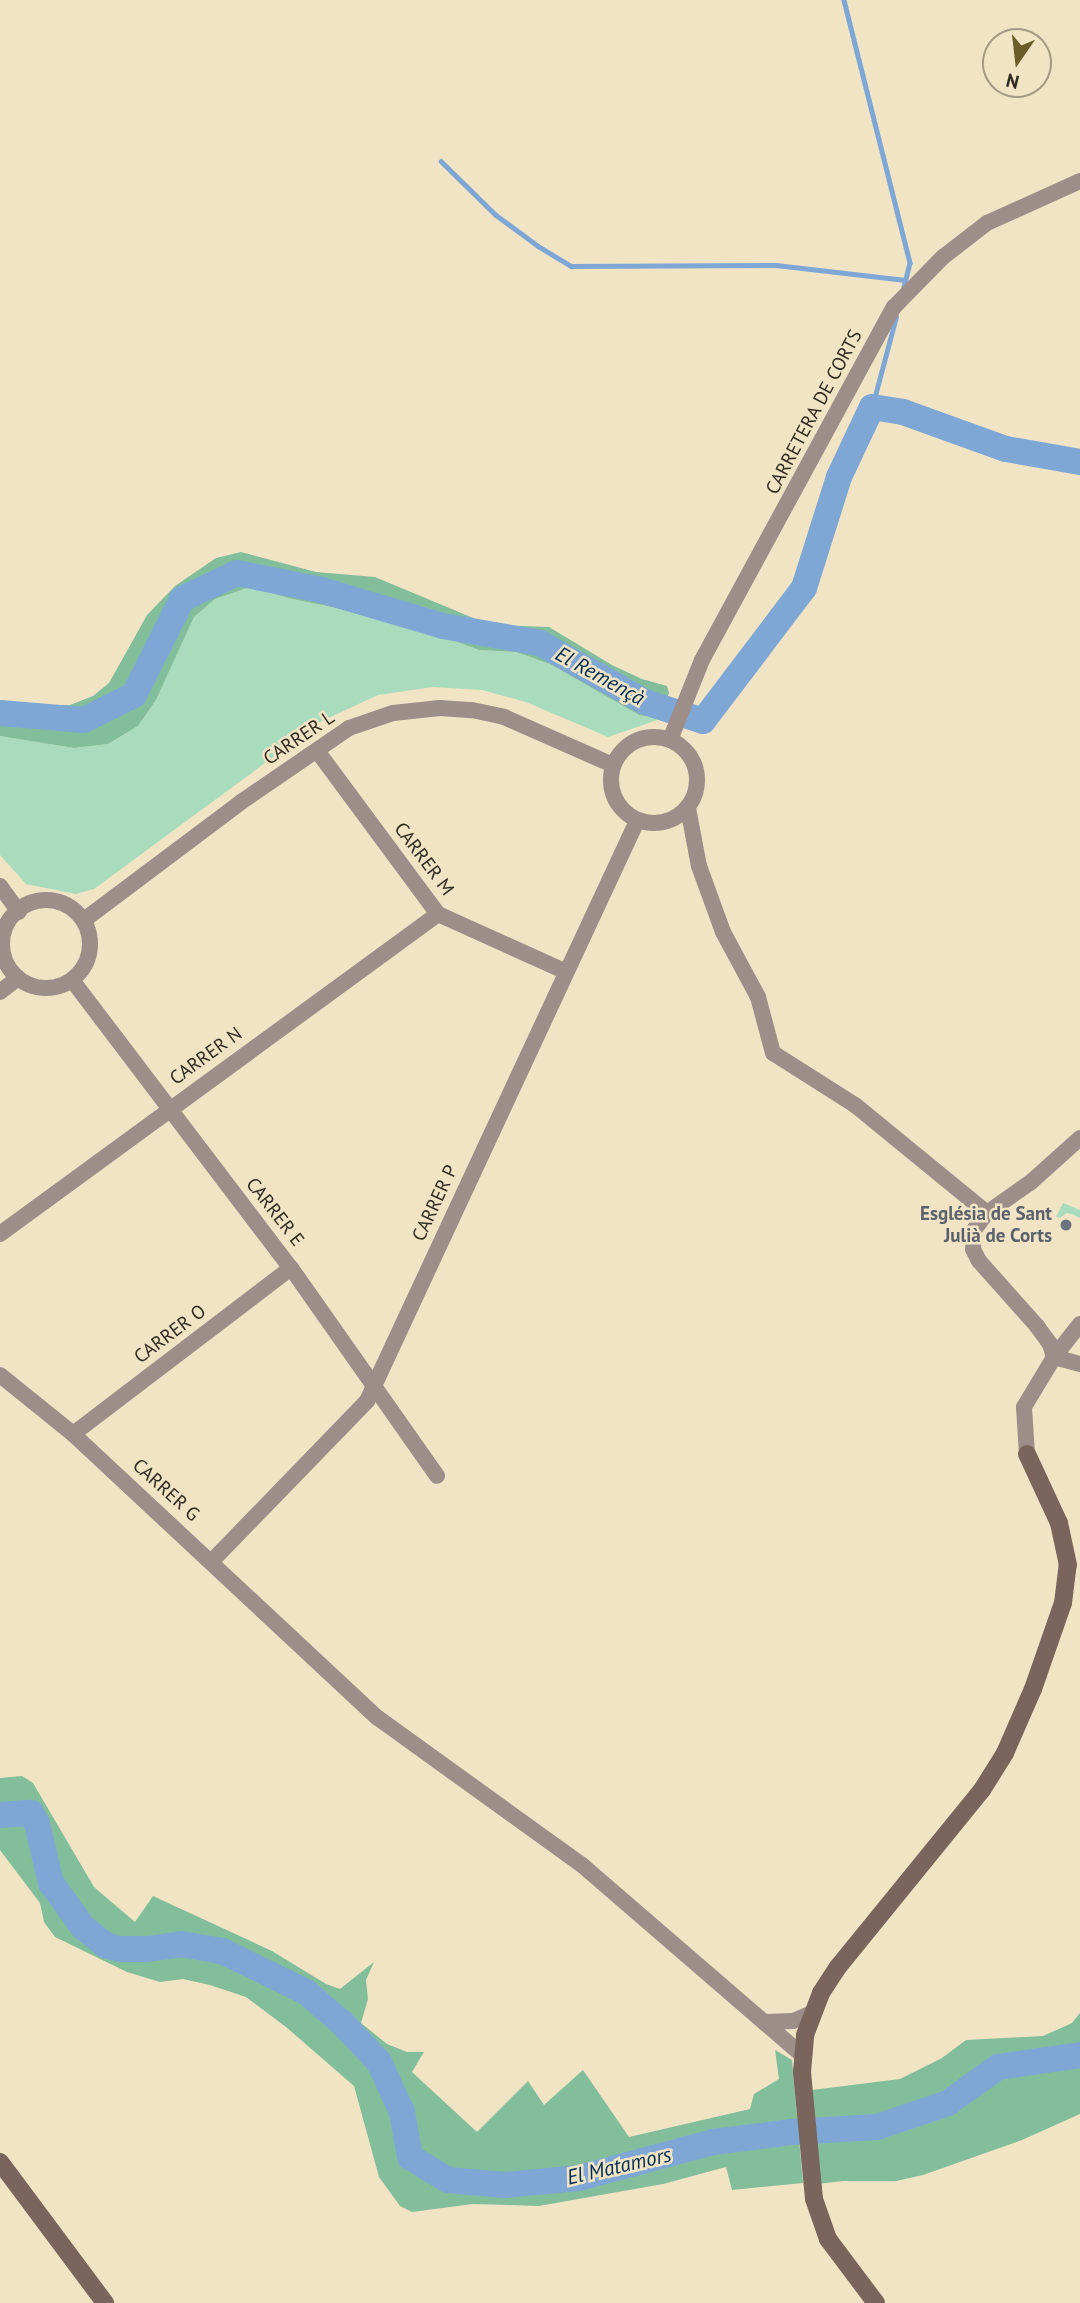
<!DOCTYPE html>
<html>
<head>
<meta charset="utf-8">
<style>
	body { margin:0 }
	#map { position:relative; width:1080px; height:2303px; overflow:hidden; background:#f0e4c5; font-family:"PT Sans",sans-serif }
	div>[style] { position:absolute }
	.green>* { inset:0; background:#a8dcbc }
	.forest>* { inset:0; background:#83be9b }
	.water>* { inset:0; background:#7fa7d5 }
	.stream>* { height:4.5px; margin:-2.25px; padding:0 2.25px; transform-origin:2.25px; border-radius:2.25px; background:#7fa7d5 }
	.river>* { height:26px; margin:-13px; padding:0 13px; transform-origin:13px; border-radius:13px; background:#7fa7d5 }
	.street>* { height:16px; margin:-8px; padding:0 8px; transform-origin:8px; border-radius:8px; background:#9d8e89 }
	.street>.ring { margin:-8px; padding:0; box-sizing:content-box; background:none; border:16px solid #9d8e89; border-radius:50% }
	.secondary>* { height:18px; margin:-9px; padding:0 9px; transform-origin:9px; border-radius:9px; background:#7a655d }
	.dots>* { width:19px; height:19px; translate:-50% -50%; box-sizing:border-box; border:4px solid #f0e4c5; border-radius:50% }
	span { translate:-50% -50%; white-space:nowrap; text-align:center; line-height:1.15; -webkit-text-stroke:5px #f0e4c5; paint-order:stroke }
	.street-label { font-size:19px; color:#312c20 }
	.worship-label { font-size:19px; color:#5b616d; font-weight:700 }
	.right { translate:-100% -50%; text-align:right }
	.water-label { font-size:21px; color:#012d57; font-style:italic }
	.north { position:absolute; left:982px; top:28px; width:70px; height:70px; box-sizing:border-box; background:#f0e4c5; border:2px solid #a49a83; border-radius:50%; rotate:194deg; font-size:19px; font-weight:700; line-height:28px; text-align:center; color:#312c20 }
	.north::after { content:''; display:block; margin:auto; width:24px; height:32px; background:#6a5d2a; clip-path:polygon(50% 0,100% 100%,50% 72%,0 100%) }
</style>
</head>
<body>
<div id="map">
	<div class="green">
		<div style="clip-path:polygon(250px 587px,292px 599px,401px 621px,479px 650px,516px 652px,550px 664px,639px 715px,660px 719px,608px 737px,526px 702px,482px 690px,433px 687px,378px 695px,322px 721px,94px 889px,76px 894px,26px 884px,0 855px,0 736px,74px 748px,108px 744px,138px 726px,156px 700px,194px 617px,215px 599px)"></div>
		<div style="clip-path:polygon(1063px 1203px,1080px 1210px,1080px 1218px,1072px 1214px,1066px 1213px,1061px 1218px,1056px 1217px)"></div>
	</div>
	<div class="forest">
		<div style="clip-path:polygon(241px 552px,316px 572px,375px 577px,490px 625px,549px 627px,612px 665px,642px 679px,667px 686px,669px 693px,660px 719px,639px 715px,550px 664px,516px 652px,479px 650px,401px 621px,292px 599px,250px 587px,215px 599px,194px 617px,156px 700px,138px 726px,108px 744px,74px 748px,0 736px,0 700px,41px 706px,70px 705px,93px 696px,109px 683px,147px 615px,175px 586px,216px 558px)"></div>
		<div style="clip-path:polygon(22px 1776px,33px 1783px,94px 1887px,135px 1922px,153px 1896px,272px 1951px,326px 1984px,340px 1989px,374px 1962px,366px 1980px,368px 1999px,361px 2023px,387px 2044px,407px 2052px,424px 2052px,412px 2072px,477px 2132px,528px 2081px,544px 2105px,583px 2070px,629px 2137px,750px 2109px,754px 2094px,779px 2079px,775px 2050px,792px 2060px,803px 2183px,732px 2190px,726px 2167px,663px 2184px,539px 2206px,473px 2204px,412px 2212px,400px 2206px,379px 2177px,354px 2086px,286px 2027px,246px 1997px,210px 1985px,183px 1979px,160px 1982px,127px 1972px,55px 1937px,44px 1922px,40px 1903px,0 1850px,0 1778px)"></div>
		<div style="clip-path:polygon(1080px 2013px,1080px 2114px,1022px 2140px,923px 2175px,896px 2181px,843px 2181px,818px 2184px,812px 2090px,900px 2079px,942px 2058px,966px 2040px,1043px 2036px,1072px 2023px)"></div>
	</div>
	<div class="water">
		<div style="clip-path:polygon(965px 2089px,952px 2115px,943px 2112px,939px 2097px,953px 2096px)"></div>
	</div>
	<div class="stream">
		<div style="left:844px;top:0;width:271px;rotate:75.9deg"></div>
		<div style="left:910px;top:263px;width:29px;rotate:104deg"></div>
		<div style="left:441px;top:161px;width:77px;rotate:44.5deg"></div>
		<div style="left:496px;top:215px;width:52px;rotate:36.4deg"></div>
		<div style="left:538px;top:246px;width:39px;rotate:31deg"></div>
		<div style="left:571px;top:266px;width:205px;rotate:-0.3deg"></div>
		<div style="left:776px;top:265px;width:130px;rotate:6.6deg"></div>
		<div style="left:872px;top:407px;width:93px;rotate:-75.1deg"></div>
	</div>
	<div class="river">
		<div style="left:0;top:713px;width:84px;rotate:4.8deg"></div>
		<div style="left:84px;top:720px;width:56px;rotate:-26.6deg"></div>
		<div style="left:134px;top:695px;width:107px;rotate:-63.4deg"></div>
		<div style="left:182px;top:599px;width:61px;rotate:-25.3deg"></div>
		<div style="left:237px;top:573px;width:86px;rotate:11.4deg"></div>
		<div style="left:321px;top:590px;width:127px;rotate:16.4deg"></div>
		<div style="left:443px;top:626px;width:98px;rotate:9.9deg"></div>
		<div style="left:540px;top:643px;width:120px;rotate:29.3deg"></div>
		<div style="left:645px;top:702px;width:61px;rotate:18.1deg"></div>
		<div style="left:703px;top:721px;width:167px;rotate:-52.8deg"></div>
		<div style="left:804px;top:588px;width:116px;rotate:-72.5deg"></div>
		<div style="left:839px;top:477px;width:77px;rotate:-64.8deg"></div>
		<div style="left:872px;top:407px;width:31px;rotate:9deg"></div>
		<div style="left:903px;top:412px;width:109px;rotate:19.8deg"></div>
		<div style="left:1006px;top:449px;width:75px;rotate:10deg"></div>
		<div style="left:0;top:1815px;width:31px;rotate:-4deg"></div>
		<div style="left:31px;top:1813px;width:13px;rotate:61deg"></div>
		<div style="left:37px;top:1824px;width:61px;rotate:76.7deg"></div>
		<div style="left:51px;top:1883px;width:54px;rotate:54deg"></div>
		<div style="left:83px;top:1927px;width:28px;rotate:39deg"></div>
		<div style="left:105px;top:1945px;width:16px;rotate:15deg"></div>
		<div style="left:120px;top:1949px;width:27px"></div>
		<div style="left:147px;top:1949px;width:34px;rotate:-8deg"></div>
		<div style="left:181px;top:1944px;width:42px;rotate:9.7deg"></div>
		<div style="left:222px;top:1951px;width:93px;rotate:26deg"></div>
		<div style="left:306px;top:1992px;width:48px;rotate:40.7deg"></div>
		<div style="left:342px;top:2023px;width:54px;rotate:46.5deg"></div>
		<div style="left:379px;top:2062px;width:55px;rotate:65.3deg"></div>
		<div style="left:402px;top:2112px;width:46px;rotate:79.9deg"></div>
		<div style="left:410px;top:2157px;width:44px;rotate:31.2deg"></div>
		<div style="left:448px;top:2180px;width:57px;rotate:5deg"></div>
		<div style="left:505px;top:2185px;width:74px;rotate:-5.4deg"></div>
		<div style="left:579px;top:2178px;width:139px;rotate:-15deg"></div>
		<div style="left:713px;top:2142px;width:80px;rotate:-7.2deg"></div>
		<div style="left:792px;top:2132px;width:85px;rotate:-3.4deg"></div>
		<div style="left:877px;top:2127px;width:75px;rotate:-18.7deg"></div>
		<div style="left:948px;top:2103px;width:62px;rotate:-35.8deg"></div>
		<div style="left:998px;top:2067px;width:83px;rotate:-8.3deg"></div>
	</div>
	<div class="street">
		<div class="ring" style="left:611px;top:737px;width:70px;height:70px"></div>
		<div style="left:670px;top:740px;width:86px;rotate:-68.2deg"></div>
		<div style="left:702px;top:660px;width:402px;rotate:-61.5deg"></div>
		<div style="left:894px;top:307px;width:70px;rotate:-45.6deg"></div>
		<div style="left:943px;top:257px;width:56px;rotate:-37.7deg"></div>
		<div style="left:987px;top:223px;width:102px;rotate:-24.3deg"></div>
		<div style="left:318px;top:752px;width:202px;rotate:53.5deg"></div>
		<div style="left:438px;top:914px;width:138px;rotate:24.3deg"></div>
		<div style="left:688px;top:808px;width:59px;rotate:79.3deg"></div>
		<div style="left:699px;top:866px;width:70px;rotate:70deg"></div>
		<div style="left:723px;top:932px;width:74px;rotate:61.7deg"></div>
		<div style="left:758px;top:997px;width:58px;rotate:75deg"></div>
		<div style="left:773px;top:1053px;width:97px;rotate:32.4deg"></div>
		<div style="left:855px;top:1105px;width:171px;rotate:39.3deg"></div>
		<div style="left:0;top:886px;width:32px;rotate:54deg"></div>
		<div class="ring" style="left:2px;top:900px;width:72px;height:72px"></div>
		<div style="left:84px;top:920px;width:196px;rotate:-36.9deg"></div>
		<div style="left:241px;top:802px;width:131px;rotate:-34.4deg"></div>
		<div style="left:349px;top:728px;width:46px;rotate:-18.8deg"></div>
		<div style="left:393px;top:713px;width:47px;rotate:-6.1deg"></div>
		<div style="left:440px;top:708px;width:32px;rotate:4deg"></div>
		<div style="left:472px;top:710px;width:33px;rotate:12deg"></div>
		<div style="left:504px;top:717px;width:119px;rotate:23.8deg"></div>
		<div style="left:72px;top:980px;width:362px;rotate:52.8deg"></div>
		<div style="left:291px;top:1268px;width:254px;rotate:54.9deg"></div>
		<div style="left:0;top:992px;width:23px;rotate:-38deg"></div>
		<div style="left:0;top:1234px;width:542px;rotate:-36.15deg"></div>
		<div style="left:1054px;top:1357px;width:14px;rotate:-107deg"></div>
		<div style="left:1050px;top:1344px;width:22px;rotate:-126deg"></div>
		<div style="left:1037px;top:1326px;width:87px;rotate:-131.7deg"></div>
		<div style="left:979px;top:1261px;width:13px;rotate:-117deg"></div>
		<div style="left:973px;top:1249px;width:19px;rotate:-87deg"></div>
		<div style="left:974px;top:1230px;width:21px;rotate:-53deg"></div>
		<div style="left:987px;top:1213px;width:54px;rotate:-35.2deg"></div>
		<div style="left:1031px;top:1182px;width:66px;rotate:-41.9deg"></div>
		<div style="left:1054px;top:1357px;width:27px;rotate:15deg"></div>
		<div style="left:0;top:1375px;width:94px;rotate:38.9deg"></div>
		<div style="left:73px;top:1434px;width:417px;rotate:43deg"></div>
		<div style="left:378px;top:1718px;width:251px;rotate:35.8deg"></div>
		<div style="left:582px;top:1865px;width:291px;rotate:40.8deg"></div>
		<div style="left:73px;top:1434px;width:274px;rotate:-37.3deg"></div>
		<div style="left:1027px;top:1454px;width:47px;rotate:-93.7deg"></div>
		<div style="left:1024px;top:1407px;width:58px;rotate:-59deg"></div>
		<div style="left:1054px;top:1357px;width:42px;rotate:-51.8deg"></div>
		<div style="left:212px;top:1561px;width:223px;rotate:-45.9deg"></div>
		<div style="left:367px;top:1401px;width:640px;rotate:-65.04deg"></div>
		<div style="left:764px;top:2022px;width:29px;rotate:-2deg"></div>
		<div style="left:793px;top:2021px;width:21px;rotate:-23deg"></div>
	</div>
	<div class="secondary">
		<div style="left:0;top:2162px;width:176px;rotate:53.3deg"></div>
		<div style="left:876px;top:2303px;width:80px;rotate:-126.9deg"></div>
		<div style="left:828px;top:2239px;width:42px;rotate:-109.3deg"></div>
		<div style="left:814px;top:2199px;width:128px;rotate:-95.4deg"></div>
		<div style="left:802px;top:2072px;width:37px;rotate:-85deg"></div>
		<div style="left:805px;top:2035px;width:45px;rotate:-69.1deg"></div>
		<div style="left:821px;top:1993px;width:31px;rotate:-57deg"></div>
		<div style="left:838px;top:1967px;width:228px;rotate:-50.9deg"></div>
		<div style="left:982px;top:1790px;width:44px;rotate:-58.1deg"></div>
		<div style="left:1005px;top:1753px;width:70px;rotate:-66.4deg"></div>
		<div style="left:1033px;top:1689px;width:91px;rotate:-70.8deg"></div>
		<div style="left:1063px;top:1603px;width:38px;rotate:-83deg"></div>
		<div style="left:1068px;top:1565px;width:43px;rotate:-102.1deg"></div>
		<div style="left:1059px;top:1523px;width:76px;rotate:-114.9deg"></div>
	</div>
	<div class="dots">
		<div style="left:1066px;top:1225px;background:#6b7280"></div>
	</div>
	<div class="street-label">
		<span style="left:814px;top:412px;rotate:-62deg">CARRETERA DE CORTS</span>
		<span style="left:299px;top:738px;rotate:-34deg">CARRER L</span>
		<span style="left:424px;top:859px;rotate:53deg">CARRER M</span>
		<span style="left:206px;top:1056px;rotate:-36deg">CARRER N</span>
		<span style="left:435px;top:1203px;rotate:-65deg">CARRER P</span>
		<span style="left:275px;top:1212px;rotate:52deg">CARRER E</span>
		<span style="left:170px;top:1334px;rotate:-37deg">CARRER O</span>
		<span style="left:166px;top:1490px;rotate:42deg">CARRER G</span>
	</div>
	<div class="worship-label">
		<span class="right" style="left:1052px;top:1225px">Església de Sant<br>Julià de Corts</span>
	</div>
	<div class="water-label">
		<span style="left:600px;top:676px;rotate:29deg">El Remençà</span>
		<span style="left:619px;top:2166px;rotate:-13deg">El Matamors</span>
	</div>
	<div class="north">N</div>
</div>
</body>
</html>
